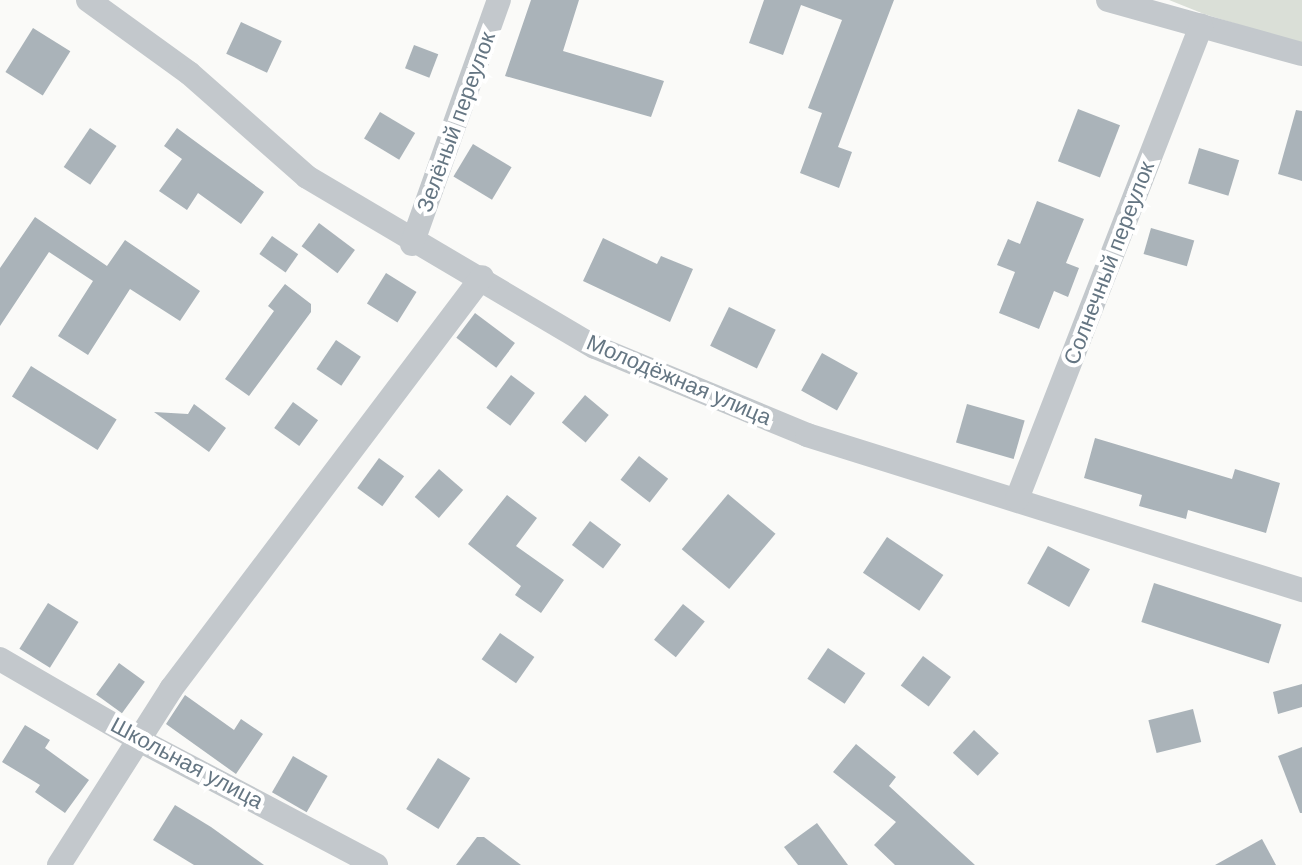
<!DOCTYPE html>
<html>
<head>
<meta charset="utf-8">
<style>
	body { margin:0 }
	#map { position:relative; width:1302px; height:865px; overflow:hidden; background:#fafaf8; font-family:Helvetica,sans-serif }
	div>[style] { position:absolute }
	.green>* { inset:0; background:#dadfd7 }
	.building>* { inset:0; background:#aab3b9; transform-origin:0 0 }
	.minor>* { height:24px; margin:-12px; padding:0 12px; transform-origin:12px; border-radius:12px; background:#c3c8cc }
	span { translate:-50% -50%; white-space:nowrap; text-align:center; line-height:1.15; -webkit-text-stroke:8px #fff; paint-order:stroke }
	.street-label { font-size:22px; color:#657683 }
</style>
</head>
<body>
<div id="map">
	<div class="green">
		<div style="clip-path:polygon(1169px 0,1302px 0,1302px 44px,1204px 14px)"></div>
	</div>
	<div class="building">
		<div style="clip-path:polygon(531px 0,579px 0,563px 51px,664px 81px,651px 117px,505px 76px)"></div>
		<div style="clip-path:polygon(764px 0,894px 0,838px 147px,852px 152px,839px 188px,800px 173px,822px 113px,808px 108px,842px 20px,801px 5px,783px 55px,749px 43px)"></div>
		<div style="left:241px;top:22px;width:45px;height:35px;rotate:25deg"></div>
		<div style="left:33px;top:28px;width:44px;height:52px;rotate:32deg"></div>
		<div style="left:414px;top:45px;width:26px;height:25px;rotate:21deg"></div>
		<div style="left:1078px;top:109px;width:45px;height:56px;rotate:21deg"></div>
		<div style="clip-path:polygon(1296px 110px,1302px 111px,1302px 181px,1278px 174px)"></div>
		<div style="left:380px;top:112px;width:41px;height:31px;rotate:31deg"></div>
		<div style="left:90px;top:128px;width:32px;height:47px;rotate:34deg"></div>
		<div style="clip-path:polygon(177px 128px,264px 192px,241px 224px,198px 193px,187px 210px,159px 191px,182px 159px,164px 146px)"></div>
		<div style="left:473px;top:144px;width:45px;height:38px;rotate:31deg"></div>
		<div style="left:1199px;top:148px;width:42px;height:37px;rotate:17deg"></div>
		<div style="clip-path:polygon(1037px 201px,1084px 219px,1066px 263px,1079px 268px,1068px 297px,1054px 291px,1039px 329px,999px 313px,1015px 272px,997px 265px,1008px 239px,1020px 244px)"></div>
		<div style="clip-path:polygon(35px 217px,107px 266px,125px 240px,200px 291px,180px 321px,130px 289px,88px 355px,58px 336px,93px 281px,49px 252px,0 326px,0 268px)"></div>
		<div style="left:319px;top:223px;width:45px;height:29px;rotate:37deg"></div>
		<div style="left:1151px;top:228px;width:45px;height:27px;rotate:16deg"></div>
		<div style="left:272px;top:236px;width:32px;height:22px;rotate:35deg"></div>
		<div style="clip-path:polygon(603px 238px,657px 264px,661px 256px,693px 269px,670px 322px,583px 281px)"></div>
		<div style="left:386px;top:273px;width:36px;height:36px;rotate:32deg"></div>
		<div style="clip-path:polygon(285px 284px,311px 304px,311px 312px,249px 396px,225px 379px,274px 311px,268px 306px)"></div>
		<div style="left:729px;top:307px;width:52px;height:43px;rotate:26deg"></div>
		<div style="left:475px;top:313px;width:50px;height:31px;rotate:37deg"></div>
		<div style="left:336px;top:340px;width:30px;height:35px;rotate:34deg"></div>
		<div style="left:822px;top:353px;width:41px;height:43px;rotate:29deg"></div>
		<div style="left:31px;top:366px;width:101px;height:36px;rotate:32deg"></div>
		<div style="left:511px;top:375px;width:30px;height:41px;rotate:37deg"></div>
		<div style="left:585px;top:395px;width:31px;height:36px;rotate:40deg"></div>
		<div style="left:293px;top:402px;width:31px;height:32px;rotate:36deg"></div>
		<div style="clip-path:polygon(194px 404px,226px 428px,209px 452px,154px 412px,188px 414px)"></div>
		<div style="left:967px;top:404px;width:60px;height:40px;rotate:16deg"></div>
		<div style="clip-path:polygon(1095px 438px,1232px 479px,1235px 469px,1280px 483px,1266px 533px,1188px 510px,1186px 519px,1139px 506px,1142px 495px,1084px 478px)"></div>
		<div style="left:639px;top:456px;width:37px;height:30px;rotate:38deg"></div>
		<div style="left:379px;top:458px;width:31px;height:37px;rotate:36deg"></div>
		<div style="left:439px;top:469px;width:32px;height:37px;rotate:41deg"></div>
		<div style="left:728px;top:494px;width:62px;height:72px;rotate:40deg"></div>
		<div style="clip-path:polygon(507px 495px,537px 518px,516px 546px,564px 580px,541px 613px,515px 595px,521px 586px,468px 544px)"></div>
		<div style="left:590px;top:521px;width:39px;height:30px;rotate:37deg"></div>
		<div style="left:887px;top:537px;width:68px;height:43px;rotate:34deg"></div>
		<div style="left:1048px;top:546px;width:48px;height:43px;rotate:29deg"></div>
		<div style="left:1154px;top:583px;width:134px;height:41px;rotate:18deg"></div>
		<div style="left:48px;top:603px;width:36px;height:54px;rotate:32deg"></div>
		<div style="left:683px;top:604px;width:28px;height:46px;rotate:39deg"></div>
		<div style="left:500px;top:633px;width:42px;height:32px;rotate:35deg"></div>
		<div style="left:828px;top:648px;width:45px;height:37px;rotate:34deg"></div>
		<div style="left:923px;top:656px;width:35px;height:37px;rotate:37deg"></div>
		<div style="left:119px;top:663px;width:32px;height:39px;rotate:36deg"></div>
		<div style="clip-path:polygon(1302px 684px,1302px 707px,1278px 714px,1273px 692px)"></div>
		<div style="clip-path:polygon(185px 695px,234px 730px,241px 719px,263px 734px,236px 774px,166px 724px)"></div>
		<div style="left:1193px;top:709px;width:34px;height:46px;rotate:76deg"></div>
		<div style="clip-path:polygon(25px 725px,50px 740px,45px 748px,89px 780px,65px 813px,35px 792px,40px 785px,2px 762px)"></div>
		<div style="left:974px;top:730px;width:34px;height:31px;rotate:43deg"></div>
		<div style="clip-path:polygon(856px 744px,896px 777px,889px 786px,975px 865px,895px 865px,874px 845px,896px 822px,833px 772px)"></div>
		<div style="clip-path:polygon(1302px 747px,1302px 813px,1300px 813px,1278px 756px)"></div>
		<div style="left:293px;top:756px;width:40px;height:42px;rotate:30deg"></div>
		<div style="left:438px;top:758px;width:38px;height:60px;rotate:32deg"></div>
		<div style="clip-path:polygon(175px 805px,211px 827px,264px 865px,194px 865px,153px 840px)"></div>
		<div style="clip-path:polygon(817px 823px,848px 865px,798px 865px,784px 847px)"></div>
		<div style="clip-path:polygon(477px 837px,484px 837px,521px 865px,456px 865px)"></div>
		<div style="clip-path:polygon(1262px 839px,1276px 865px,1215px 865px)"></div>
	</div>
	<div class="minor">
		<div style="left:88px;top:0;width:125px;rotate:35.9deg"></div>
		<div style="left:189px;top:73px;width:157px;rotate:41.4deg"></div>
		<div style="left:307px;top:177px;width:334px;rotate:30.6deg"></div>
		<div style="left:595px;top:347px;width:230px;rotate:22.5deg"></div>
		<div style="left:807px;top:435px;width:519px;rotate:17.39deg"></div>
		<div style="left:1108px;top:0;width:201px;rotate:15.6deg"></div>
		<div style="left:412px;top:244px;width:259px;rotate:-70.4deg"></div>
		<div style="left:1017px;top:499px;width:508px;rotate:-68.74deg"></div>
		<div style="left:0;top:659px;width:161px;rotate:30.2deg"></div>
		<div style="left:139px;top:740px;width:268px;rotate:27.8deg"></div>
		<div style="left:59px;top:865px;width:209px;rotate:-57.5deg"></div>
		<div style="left:171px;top:689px;width:516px;rotate:-52.95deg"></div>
	</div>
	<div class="street-label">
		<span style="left:456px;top:122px;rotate:-70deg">Зелёный переулок</span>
		<span style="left:1109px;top:263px;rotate:-69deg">Солнечный переулок</span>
		<span style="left:679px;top:380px;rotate:23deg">Молодёжная улица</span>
		<span style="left:187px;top:763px;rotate:28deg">Школьная улица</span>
	</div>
</div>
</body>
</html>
